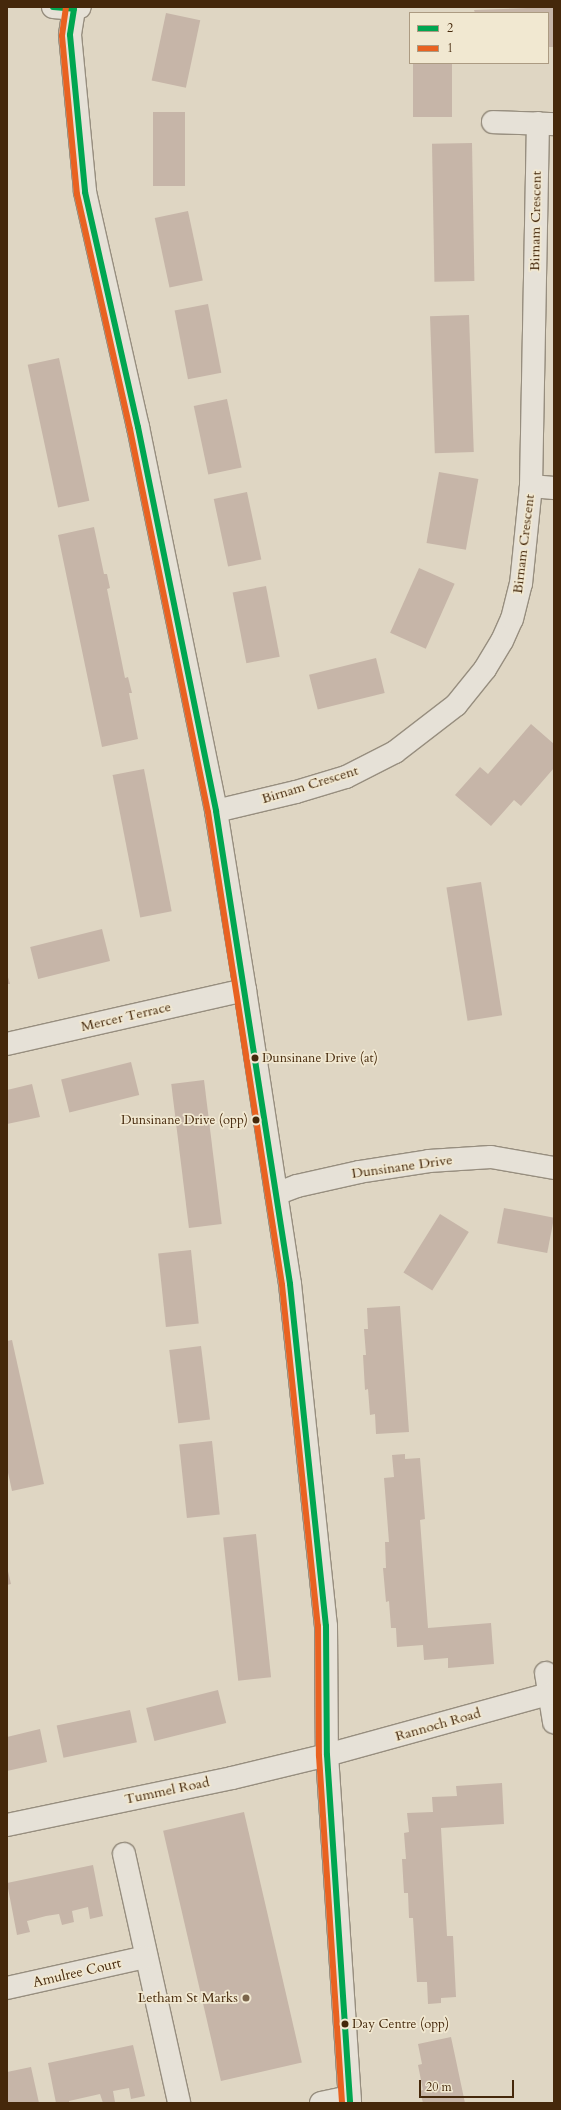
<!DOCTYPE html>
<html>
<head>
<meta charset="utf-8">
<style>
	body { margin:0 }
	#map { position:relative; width:561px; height:2110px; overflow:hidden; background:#dfd6c3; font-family:Cardo,serif }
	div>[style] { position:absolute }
	.building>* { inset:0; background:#c6b5a8; transform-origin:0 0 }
	.roads { filter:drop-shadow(1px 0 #978e7f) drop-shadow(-1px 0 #978e7f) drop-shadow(0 1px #978e7f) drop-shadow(0 -1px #978e7f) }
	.minor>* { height:22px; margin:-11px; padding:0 11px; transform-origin:11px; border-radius:11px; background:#e6e1d7 }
	.bus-1>* { height:6px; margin:-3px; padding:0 3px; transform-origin:3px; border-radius:3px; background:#00a651 }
	.bus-2>* { height:6px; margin:-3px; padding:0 3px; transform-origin:3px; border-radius:3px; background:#e96221 }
	.dots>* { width:11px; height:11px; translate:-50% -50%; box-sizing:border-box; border:2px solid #f1e8d1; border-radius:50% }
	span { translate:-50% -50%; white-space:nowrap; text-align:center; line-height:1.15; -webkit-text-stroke:3.5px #f1e8d1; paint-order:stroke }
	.bus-label { font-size:13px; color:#45280b }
	.left { translate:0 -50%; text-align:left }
	.right { translate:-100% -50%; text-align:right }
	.street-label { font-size:14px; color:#45280b }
	.poi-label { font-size:14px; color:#45280b }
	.frame { position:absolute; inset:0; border:8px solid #45280b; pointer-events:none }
	.legend { position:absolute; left:409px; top:12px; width:140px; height:52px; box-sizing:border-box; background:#f1e8d1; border:1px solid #ac9b82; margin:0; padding:5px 7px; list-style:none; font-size:12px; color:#45280b }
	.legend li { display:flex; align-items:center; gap:8px; height:20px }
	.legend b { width:20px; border:1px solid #ac9b82 }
	.scale { position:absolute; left:419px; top:2080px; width:95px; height:18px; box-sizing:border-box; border:2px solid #45280b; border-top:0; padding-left:5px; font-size:12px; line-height:14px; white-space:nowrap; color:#45280b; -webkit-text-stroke:3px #f1e8d1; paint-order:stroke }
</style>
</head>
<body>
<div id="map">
	<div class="building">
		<div style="clip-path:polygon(554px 7px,554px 47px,548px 47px,548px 13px,475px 13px,474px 10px)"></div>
		<div style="left:166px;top:13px;width:35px;height:69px;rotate:12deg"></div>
		<div style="left:413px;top:63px;width:39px;height:54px"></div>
		<div style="left:153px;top:112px;width:32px;height:74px"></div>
		<div style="left:472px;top:143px;width:138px;height:40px;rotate:89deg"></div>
		<div style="left:188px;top:211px;width:71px;height:34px;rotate:78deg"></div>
		<div style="left:208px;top:304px;width:70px;height:34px;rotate:79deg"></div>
		<div style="left:469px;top:315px;width:137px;height:39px;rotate:88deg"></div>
		<div style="left:59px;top:358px;width:146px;height:32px;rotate:78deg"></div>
		<div style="left:227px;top:399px;width:70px;height:34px;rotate:78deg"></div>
		<div style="left:439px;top:472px;width:40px;height:72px;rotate:10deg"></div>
		<div style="left:247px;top:492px;width:69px;height:34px;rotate:78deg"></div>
		<div style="clip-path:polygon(94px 527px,104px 574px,107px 574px,110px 588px,107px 589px,125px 678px,128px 677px,132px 693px,129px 693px,138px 739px,102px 747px,58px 535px)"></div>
		<div style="left:419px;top:568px;width:39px;height:71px;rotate:24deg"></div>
		<div style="left:266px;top:586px;width:72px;height:34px;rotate:79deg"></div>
		<div style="left:376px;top:658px;width:36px;height:69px;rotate:76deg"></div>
		<div style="clip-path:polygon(531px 724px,554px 744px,554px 768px,521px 806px,514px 800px,491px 826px,455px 795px,480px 767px,488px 774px)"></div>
		<div style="left:144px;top:769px;width:145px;height:32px;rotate:79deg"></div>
		<div style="left:481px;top:882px;width:135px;height:35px;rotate:81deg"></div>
		<div style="left:102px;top:929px;width:33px;height:74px;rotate:76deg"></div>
		<div style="clip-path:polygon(7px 974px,10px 984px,7px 984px)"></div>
		<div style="left:131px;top:1062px;width:34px;height:72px;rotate:76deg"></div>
		<div style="left:204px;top:1080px;width:145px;height:33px;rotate:83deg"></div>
		<div style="clip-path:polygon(32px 1084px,40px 1117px,7px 1124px,7px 1090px)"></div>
		<div style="left:504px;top:1208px;width:51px;height:36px;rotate:11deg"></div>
		<div style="left:440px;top:1214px;width:34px;height:69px;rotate:32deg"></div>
		<div style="left:191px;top:1250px;width:74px;height:33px;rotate:84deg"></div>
		<div style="clip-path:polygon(400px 1306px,409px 1432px,376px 1434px,375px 1414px,370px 1415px,368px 1389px,365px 1390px,363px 1355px,366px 1355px,364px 1329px,368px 1329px,367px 1308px)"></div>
		<div style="clip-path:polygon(12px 1340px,44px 1484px,12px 1491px,7px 1468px,7px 1341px)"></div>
		<div style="left:201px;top:1346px;width:74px;height:32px;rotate:83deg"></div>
		<div style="left:212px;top:1441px;width:74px;height:33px;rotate:84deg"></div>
		<div style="clip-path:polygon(405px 1454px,405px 1459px,420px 1458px,425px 1519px,420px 1520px,428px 1628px,491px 1623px,494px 1664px,448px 1668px,448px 1658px,424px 1660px,423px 1645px,397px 1647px,396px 1628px,391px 1628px,389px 1601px,386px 1602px,383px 1568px,386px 1568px,385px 1542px,389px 1542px,384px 1478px,394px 1477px,392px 1455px)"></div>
		<div style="left:256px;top:1534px;width:144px;height:33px;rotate:84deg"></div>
		<div style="clip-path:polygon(7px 1567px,11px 1584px,7px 1585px)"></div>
		<div style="left:218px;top:1690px;width:34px;height:74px;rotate:76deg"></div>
		<div style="left:130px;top:1710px;width:33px;height:75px;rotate:78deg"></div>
		<div style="clip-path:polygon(40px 1729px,47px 1762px,7px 1771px,7px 1737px)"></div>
		<div style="clip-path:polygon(502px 1783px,504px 1824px,441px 1828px,447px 1936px,453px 1936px,456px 1997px,441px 1998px,441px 2003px,428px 2004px,427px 1982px,417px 1982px,413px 1918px,409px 1918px,408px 1893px,404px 1893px,402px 1859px,406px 1859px,404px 1833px,409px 1832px,407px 1813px,433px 1812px,432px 1797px,457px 1796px,456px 1786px)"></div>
		<div style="left:244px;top:1812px;width:257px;height:83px;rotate:77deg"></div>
		<div style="clip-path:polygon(93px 1865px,103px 1916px,90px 1919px,88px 1907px,72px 1911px,74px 1922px,62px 1925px,59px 1914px,46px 1916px,27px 1921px,30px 1932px,17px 1935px,7px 1883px)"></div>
		<div style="clip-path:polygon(451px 2037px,465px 2103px,423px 2103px,420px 2091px,423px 2090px,418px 2065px,422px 2064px,418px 2044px)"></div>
		<div style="clip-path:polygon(133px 2045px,145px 2096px,131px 2099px,129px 2088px,113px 2091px,115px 2102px,112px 2103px,103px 2103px,100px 2094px,69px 2101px,69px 2103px,56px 2103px,48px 2063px)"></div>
		<div style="clip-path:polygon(31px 2067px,39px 2103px,7px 2103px,7px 2072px)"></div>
	</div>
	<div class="roads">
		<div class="minor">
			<div style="left:53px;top:7px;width:21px;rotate:5deg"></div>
			<div style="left:74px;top:9px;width:6px;rotate:-18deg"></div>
			<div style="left:74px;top:9px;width:26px;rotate:99deg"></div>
			<div style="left:70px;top:35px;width:158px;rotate:84.5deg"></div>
			<div style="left:85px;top:192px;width:241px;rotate:77.3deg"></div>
			<div style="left:138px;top:427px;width:392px;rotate:78.5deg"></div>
			<div style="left:216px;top:811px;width:181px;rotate:80.8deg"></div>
			<div style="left:245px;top:990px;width:297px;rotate:81.3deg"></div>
			<div style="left:290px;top:1284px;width:344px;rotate:84deg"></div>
			<div style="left:326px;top:1626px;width:129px;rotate:89.6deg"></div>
			<div style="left:327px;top:1755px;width:349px;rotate:86.2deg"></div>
			<div style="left:493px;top:122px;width:61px;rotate:1.9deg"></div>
			<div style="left:531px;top:486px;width:23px;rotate:5deg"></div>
			<div style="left:216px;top:811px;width:82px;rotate:-13.4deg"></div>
			<div style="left:296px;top:792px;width:52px;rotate:-16.7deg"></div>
			<div style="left:346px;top:777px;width:55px;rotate:-27deg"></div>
			<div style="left:395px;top:752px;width:77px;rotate:-37.6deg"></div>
			<div style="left:456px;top:705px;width:46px;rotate:-51.1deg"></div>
			<div style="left:485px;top:669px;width:33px;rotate:-59deg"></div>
			<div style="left:502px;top:641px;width:24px;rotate:-66deg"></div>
			<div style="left:512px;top:619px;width:36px;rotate:-76deg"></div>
			<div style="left:521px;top:584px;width:99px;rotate:-84.2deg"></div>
			<div style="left:531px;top:486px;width:363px;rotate:-88.9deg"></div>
			<div style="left:7px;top:1044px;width:244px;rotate:-12.8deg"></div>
			<div style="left:276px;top:1194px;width:22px;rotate:-21deg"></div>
			<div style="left:297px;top:1186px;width:64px;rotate:-12.7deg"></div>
			<div style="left:359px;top:1172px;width:71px;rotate:-8.9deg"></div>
			<div style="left:429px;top:1161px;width:62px;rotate:-3.7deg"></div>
			<div style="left:491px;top:1157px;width:64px;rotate:9.9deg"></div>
			<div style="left:546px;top:1673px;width:50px;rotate:80.7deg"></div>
			<div style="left:7px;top:1825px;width:230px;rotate:-11.8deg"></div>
			<div style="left:232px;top:1778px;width:98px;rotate:-13.6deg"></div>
			<div style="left:327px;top:1755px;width:229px;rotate:-15.4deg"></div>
			<div style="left:124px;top:1854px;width:255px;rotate:77.5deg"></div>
			<div style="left:7px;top:1988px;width:142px;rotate:-12.6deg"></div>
			<div style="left:321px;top:2103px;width:29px;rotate:-12deg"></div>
		</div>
	</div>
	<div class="bus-1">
		<div style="left:53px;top:7px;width:21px;rotate:5deg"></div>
		<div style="left:74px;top:9px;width:26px;rotate:99deg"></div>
		<div style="left:70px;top:35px;width:158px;rotate:84.5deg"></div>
		<div style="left:85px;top:192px;width:241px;rotate:77.3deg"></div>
		<div style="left:138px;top:427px;width:392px;rotate:78.5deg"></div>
		<div style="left:216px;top:811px;width:479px;rotate:81.1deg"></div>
		<div style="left:290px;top:1284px;width:344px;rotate:84deg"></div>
		<div style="left:326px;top:1626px;width:129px;rotate:89.6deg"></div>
		<div style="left:327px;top:1755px;width:349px;rotate:86.2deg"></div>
	</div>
	<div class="bus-2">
		<div style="left:66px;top:7px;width:29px;rotate:98deg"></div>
		<div style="left:62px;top:36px;width:159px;rotate:84.6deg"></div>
		<div style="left:77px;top:194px;width:241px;rotate:77.3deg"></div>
		<div style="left:130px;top:429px;width:391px;rotate:78.5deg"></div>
		<div style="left:208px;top:812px;width:479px;rotate:81.1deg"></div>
		<div style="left:282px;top:1285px;width:343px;rotate:84deg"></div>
		<div style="left:318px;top:1626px;width:130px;rotate:89.6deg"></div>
		<div style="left:319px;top:1756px;width:348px;rotate:86.2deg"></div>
	</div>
	<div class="dots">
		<div style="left:255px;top:1058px;background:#45280b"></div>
		<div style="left:256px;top:1120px;background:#45280b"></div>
		<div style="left:246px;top:1998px;background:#7b654b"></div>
		<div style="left:345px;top:2024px;background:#45280b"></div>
	</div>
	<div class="bus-label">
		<span class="left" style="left:262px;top:1058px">Dunsinane Drive (at)</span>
		<span class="right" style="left:248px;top:1120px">Dunsinane Drive (opp)</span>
		<span class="left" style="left:352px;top:2024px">Day Centre (opp)</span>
	</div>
	<div class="street-label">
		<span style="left:536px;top:221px;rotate:-89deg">Birnam Crescent</span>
		<span style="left:524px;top:544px;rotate:-83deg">Birnam Crescent</span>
		<span style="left:310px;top:785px;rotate:-17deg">Birnam Crescent</span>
		<span style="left:126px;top:1017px;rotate:-13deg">Mercer Terrace</span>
		<span style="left:402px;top:1167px;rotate:-8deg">Dunsinane Drive</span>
		<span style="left:438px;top:1725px;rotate:-16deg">Rannoch Road</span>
		<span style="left:167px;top:1791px;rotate:-12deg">Tummel Road</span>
		<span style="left:77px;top:1973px;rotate:-13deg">Amulree Court</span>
	</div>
	<div class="poi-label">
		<span class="right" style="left:238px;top:1998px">Letham St Marks</span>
	</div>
	<div class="frame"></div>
	<ul class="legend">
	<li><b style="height:5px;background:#00a651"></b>2</li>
	<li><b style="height:5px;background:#e96221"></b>1</li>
	</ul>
	<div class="scale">20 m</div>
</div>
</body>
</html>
